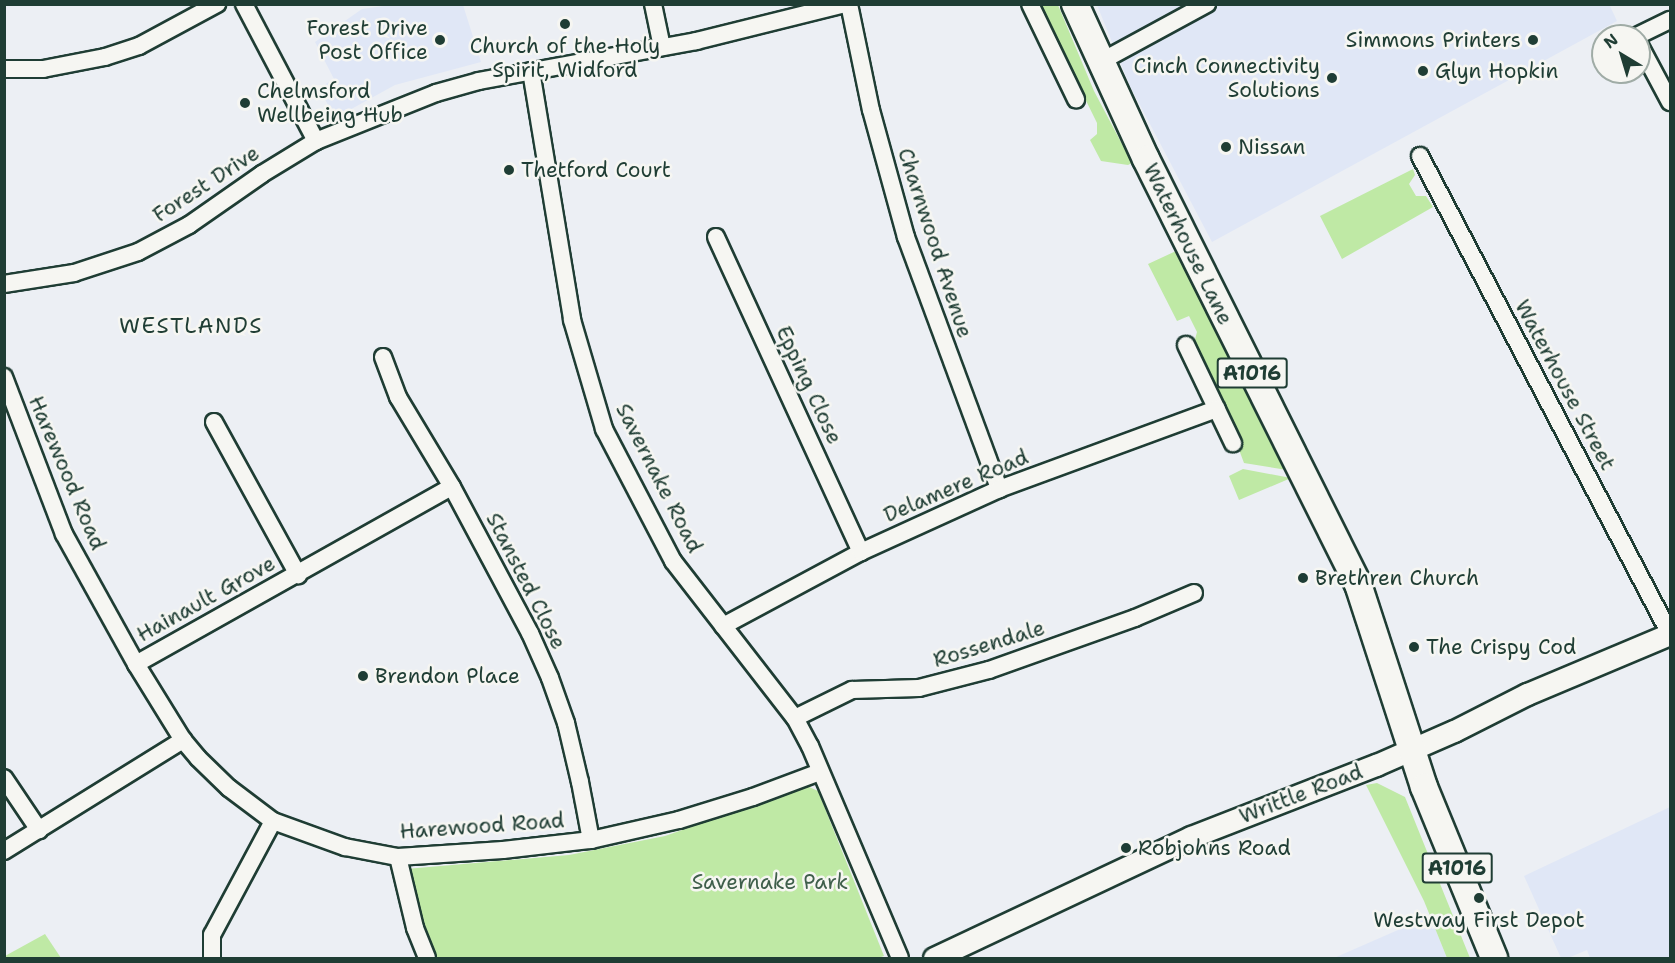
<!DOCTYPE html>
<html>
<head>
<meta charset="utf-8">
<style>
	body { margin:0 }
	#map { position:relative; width:1675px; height:963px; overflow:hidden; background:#eceff4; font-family:"Shantell Sans",sans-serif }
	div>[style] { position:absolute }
	.built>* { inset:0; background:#e0e7f6 }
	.green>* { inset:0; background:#bfe9a5 }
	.roads { filter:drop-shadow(2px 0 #1f3d34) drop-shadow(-2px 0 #1f3d34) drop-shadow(0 2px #1f3d34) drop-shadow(0 -2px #1f3d34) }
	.minor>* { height:16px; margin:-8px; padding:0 8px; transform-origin:8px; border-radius:8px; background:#f6f6f2 }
	.tertiary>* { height:21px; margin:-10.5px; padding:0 10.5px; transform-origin:10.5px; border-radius:10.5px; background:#f6f6f2 }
	.primary>* { height:26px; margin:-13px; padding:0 13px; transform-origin:13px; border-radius:13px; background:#f6f6f2 }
	.dots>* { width:16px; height:16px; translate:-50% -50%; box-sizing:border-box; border:3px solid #f6f6f2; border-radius:50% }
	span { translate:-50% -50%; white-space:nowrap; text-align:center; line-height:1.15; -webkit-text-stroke:5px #f6f6f2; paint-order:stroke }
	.shield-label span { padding:2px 4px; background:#f6f6f2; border:2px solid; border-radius:4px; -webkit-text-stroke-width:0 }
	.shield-label { font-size:20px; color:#1f3d34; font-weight:700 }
	.poi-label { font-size:21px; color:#1f3d34 }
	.right { translate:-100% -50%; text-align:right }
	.left { translate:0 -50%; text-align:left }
	.street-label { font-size:21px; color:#1f3d34 }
	.park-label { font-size:21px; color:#3f5f4b }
	.neighbourhood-label { font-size:22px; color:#1f3d34; letter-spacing:1.5px }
	.frame { position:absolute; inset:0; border:6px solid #1f3d34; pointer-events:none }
	.north { position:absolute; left:1591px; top:24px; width:60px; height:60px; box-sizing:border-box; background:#f6f6f2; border:2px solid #a0aca6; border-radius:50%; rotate:322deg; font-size:16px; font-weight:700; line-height:24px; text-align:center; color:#1f3d34 }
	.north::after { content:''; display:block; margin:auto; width:21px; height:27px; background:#1f3d34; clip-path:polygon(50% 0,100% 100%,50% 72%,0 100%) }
</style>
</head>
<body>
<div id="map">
	<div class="built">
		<div style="clip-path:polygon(1609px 4px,1617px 21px,1212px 242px,1130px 86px,1097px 5px)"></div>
		<div style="clip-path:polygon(391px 5px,463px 5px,481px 62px,395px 85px,335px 118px,319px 88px,334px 79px,315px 42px,362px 9px)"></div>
		<div style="clip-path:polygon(1670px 807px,1670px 958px,1590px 958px,1587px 950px,1568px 958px,1561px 958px,1524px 876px)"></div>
		<div style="clip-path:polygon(1430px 916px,1447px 958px,1334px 958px)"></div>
	</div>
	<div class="green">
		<div style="clip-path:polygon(1039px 5px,1058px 5px,1094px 91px,1132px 163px,1128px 165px,1101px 161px,1090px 140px,1097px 134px,1097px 123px)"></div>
		<div style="clip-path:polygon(1413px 169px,1415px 175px,1409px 184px,1416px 196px,1426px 196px,1433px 207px,1342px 259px,1320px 216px)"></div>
		<div style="clip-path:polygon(1176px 251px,1228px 351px,1287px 470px,1244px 463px,1238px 447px,1243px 443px,1194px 343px,1197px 332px,1189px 316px,1177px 321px,1148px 264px)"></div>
		<div style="clip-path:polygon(1243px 469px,1291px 478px,1239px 500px,1229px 476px)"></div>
		<div style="clip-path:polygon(1377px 783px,1405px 797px,1470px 958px,1447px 958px,1424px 901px,1366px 785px)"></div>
		<div style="clip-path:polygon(807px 786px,818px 791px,884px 956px,878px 958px,432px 958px,406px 869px,569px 855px,665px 836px)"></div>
		<div style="clip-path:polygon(45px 934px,61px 958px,5px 958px,5px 956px)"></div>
	</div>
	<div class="roads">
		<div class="minor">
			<div style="left:244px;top:4px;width:155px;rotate:62.3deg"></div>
			<div style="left:653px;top:4px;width:44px;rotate:78.2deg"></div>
			<div style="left:849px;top:4px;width:108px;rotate:78.3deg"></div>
			<div style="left:871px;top:110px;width:132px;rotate:74.6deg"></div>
			<div style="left:906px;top:237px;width:269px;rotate:69.7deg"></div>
			<div style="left:1030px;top:4px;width:106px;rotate:64.2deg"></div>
			<div style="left:1637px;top:36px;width:37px;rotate:-26deg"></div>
			<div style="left:1639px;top:44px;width:66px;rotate:61.9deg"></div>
			<div style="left:1100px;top:62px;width:122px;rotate:-28.5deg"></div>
			<div style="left:4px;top:69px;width:39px"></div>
			<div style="left:43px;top:69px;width:63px;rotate:-11deg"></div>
			<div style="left:105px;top:57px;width:36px;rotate:-18deg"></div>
			<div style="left:139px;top:46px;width:89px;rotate:-28.3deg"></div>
			<div style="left:531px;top:71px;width:252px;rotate:80.6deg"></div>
			<div style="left:572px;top:320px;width:114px;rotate:73.6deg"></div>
			<div style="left:604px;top:429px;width:149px;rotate:62.4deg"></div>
			<div style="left:673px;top:561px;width:199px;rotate:52.2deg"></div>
			<div style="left:795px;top:718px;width:32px;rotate:62deg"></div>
			<div style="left:810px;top:746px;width:230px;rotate:67deg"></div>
			<div style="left:1420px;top:156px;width:539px;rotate:62.39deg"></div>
			<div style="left:716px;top:237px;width:347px;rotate:65.3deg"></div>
			<div style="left:4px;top:284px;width:71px;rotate:-8.9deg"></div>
			<div style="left:74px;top:273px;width:67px;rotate:-18.2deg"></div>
			<div style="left:138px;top:252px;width:58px;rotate:-27.9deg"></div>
			<div style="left:189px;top:225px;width:89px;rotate:-34.9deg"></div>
			<div style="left:262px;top:174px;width:63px;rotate:-31.4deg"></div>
			<div style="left:316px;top:141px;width:129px;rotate:-21.8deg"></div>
			<div style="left:436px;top:93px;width:45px;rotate:-15.6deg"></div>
			<div style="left:479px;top:81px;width:221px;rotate:-10.4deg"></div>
			<div style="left:696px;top:41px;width:154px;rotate:-13.9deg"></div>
			<div style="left:1186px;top:345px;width:109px;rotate:64.4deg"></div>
			<div style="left:383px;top:357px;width:43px;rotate:69.4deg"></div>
			<div style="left:398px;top:397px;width:105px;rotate:59deg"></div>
			<div style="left:452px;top:487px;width:166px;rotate:61.9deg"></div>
			<div style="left:530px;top:633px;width:49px;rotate:66deg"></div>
			<div style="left:550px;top:678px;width:48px;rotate:70.4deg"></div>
			<div style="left:566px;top:723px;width:61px;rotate:76.7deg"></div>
			<div style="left:580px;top:782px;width:59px;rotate:79.3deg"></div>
			<div style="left:4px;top:377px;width:168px;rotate:69.1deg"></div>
			<div style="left:64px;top:534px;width:149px;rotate:61deg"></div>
			<div style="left:136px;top:664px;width:89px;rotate:58.3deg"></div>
			<div style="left:183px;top:740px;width:23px;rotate:50deg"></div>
			<div style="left:198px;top:758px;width:43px;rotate:44.1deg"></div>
			<div style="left:229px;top:788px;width:55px;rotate:36.9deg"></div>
			<div style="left:273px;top:821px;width:77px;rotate:19.9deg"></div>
			<div style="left:345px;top:847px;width:54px;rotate:10.7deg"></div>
			<div style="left:398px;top:857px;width:105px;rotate:-3.8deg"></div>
			<div style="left:503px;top:850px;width:89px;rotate:-6.5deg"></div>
			<div style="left:591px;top:840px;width:90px;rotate:-12.8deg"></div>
			<div style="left:679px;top:820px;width:77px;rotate:-17.3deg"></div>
			<div style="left:753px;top:797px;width:72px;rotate:-20.5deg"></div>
			<div style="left:214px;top:422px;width:175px;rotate:61.2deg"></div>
			<div style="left:723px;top:626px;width:157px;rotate:-28.2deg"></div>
			<div style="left:861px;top:552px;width:152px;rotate:-24.5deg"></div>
			<div style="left:999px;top:489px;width:232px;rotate:-20.2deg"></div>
			<div style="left:136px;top:664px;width:362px;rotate:-29.3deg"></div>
			<div style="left:795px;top:718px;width:64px;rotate:-26.2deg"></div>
			<div style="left:852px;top:690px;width:67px;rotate:-1.7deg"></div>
			<div style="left:919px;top:688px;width:72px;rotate:-14.4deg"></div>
			<div style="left:989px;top:670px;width:155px;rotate:-19.6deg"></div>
			<div style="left:1135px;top:618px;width:64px;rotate:-23deg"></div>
			<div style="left:4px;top:778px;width:63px;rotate:56.1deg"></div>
			<div style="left:4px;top:851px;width:211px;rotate:-31.8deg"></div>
			<div style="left:398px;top:857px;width:73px;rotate:76.5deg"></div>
			<div style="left:415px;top:928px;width:32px;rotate:68deg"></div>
			<div style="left:212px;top:958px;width:23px;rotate:-90deg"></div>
			<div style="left:212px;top:935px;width:129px;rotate:-61.8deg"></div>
		</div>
		<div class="tertiary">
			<div style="left:934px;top:958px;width:284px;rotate:-25.2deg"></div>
			<div style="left:1191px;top:837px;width:199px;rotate:-21.3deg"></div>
			<div style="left:1376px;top:765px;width:85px;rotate:-23.6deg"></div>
			<div style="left:1454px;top:731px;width:82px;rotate:-26.9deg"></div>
			<div style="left:1527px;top:694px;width:155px;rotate:-22.8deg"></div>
		</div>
		<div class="primary">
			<div style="left:1075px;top:4px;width:170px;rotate:65.4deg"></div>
			<div style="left:1146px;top:159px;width:478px;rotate:63.5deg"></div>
			<div style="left:1359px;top:587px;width:210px;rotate:72deg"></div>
			<div style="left:1424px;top:787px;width:185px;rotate:67.7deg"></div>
		</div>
	</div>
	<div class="dots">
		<div style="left:565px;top:24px;background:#1f3d34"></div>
		<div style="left:440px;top:40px;background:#1f3d34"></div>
		<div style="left:1533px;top:40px;background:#1f3d34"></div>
		<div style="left:1423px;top:71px;background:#1f3d34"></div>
		<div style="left:1332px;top:78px;background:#1f3d34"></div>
		<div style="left:245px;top:103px;background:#1f3d34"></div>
		<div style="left:1226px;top:147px;background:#1f3d34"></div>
		<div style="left:509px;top:170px;background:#1f3d34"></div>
		<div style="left:1303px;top:578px;background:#1f3d34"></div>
		<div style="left:1414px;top:647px;background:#1f3d34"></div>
		<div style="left:363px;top:676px;background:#1f3d34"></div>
		<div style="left:1126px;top:848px;background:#1f3d34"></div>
		<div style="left:1479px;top:898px;background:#1f3d34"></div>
	</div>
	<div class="shield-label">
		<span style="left:1252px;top:373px">A1016</span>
		<span style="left:1457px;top:868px">A1016</span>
	</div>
	<div class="poi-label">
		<span class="right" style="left:428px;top:40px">Forest Drive<br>Post Office</span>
		<span class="right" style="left:1521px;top:40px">Simmons Printers</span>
		<span style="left:565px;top:58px">Church of the Holy<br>Spirit, Widford</span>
		<span class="right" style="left:1320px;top:78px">Cinch Connectivity<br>Solutions</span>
		<span class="left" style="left:1435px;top:71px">Glyn Hopkin</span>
		<span class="left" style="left:257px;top:103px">Chelmsford<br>Wellbeing Hub</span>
		<span class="left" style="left:1238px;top:147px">Nissan</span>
		<span class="left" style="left:521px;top:170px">Thetford Court</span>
		<span class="left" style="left:1315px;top:578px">Brethren Church</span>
		<span class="left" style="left:1426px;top:647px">The Crispy Cod</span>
		<span class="left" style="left:375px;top:676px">Brendon Place</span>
		<span class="left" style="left:1138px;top:848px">Robjohns Road</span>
		<span style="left:1479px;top:920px">Westway First Depot</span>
	</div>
	<div class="street-label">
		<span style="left:206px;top:184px;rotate:-33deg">Forest Drive</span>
		<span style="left:935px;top:243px;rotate:72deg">Charnwood Avenue</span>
		<span style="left:1188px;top:244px;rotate:64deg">Waterhouse Lane</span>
		<span style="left:809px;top:385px;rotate:65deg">Epping Close</span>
		<span style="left:1565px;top:385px;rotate:62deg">Waterhouse Street</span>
		<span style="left:67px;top:473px;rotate:67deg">Harewood Road</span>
		<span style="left:659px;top:478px;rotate:63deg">Savernake Road</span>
		<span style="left:956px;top:486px;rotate:-23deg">Delamere Road</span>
		<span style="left:526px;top:581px;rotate:63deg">Stansted Close</span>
		<span style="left:206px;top:599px;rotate:-29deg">Hainault Grove</span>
		<span style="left:989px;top:644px;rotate:-17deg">Rossendale</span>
		<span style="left:1301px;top:794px;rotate:-21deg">Writtle Road</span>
		<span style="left:482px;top:826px;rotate:-4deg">Harewood Road</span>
	</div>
	<div class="park-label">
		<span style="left:770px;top:882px">Savernake Park</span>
	</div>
	<div class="neighbourhood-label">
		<span style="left:191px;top:326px">WESTLANDS</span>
	</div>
	<div class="frame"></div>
	<div class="north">N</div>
</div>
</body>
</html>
